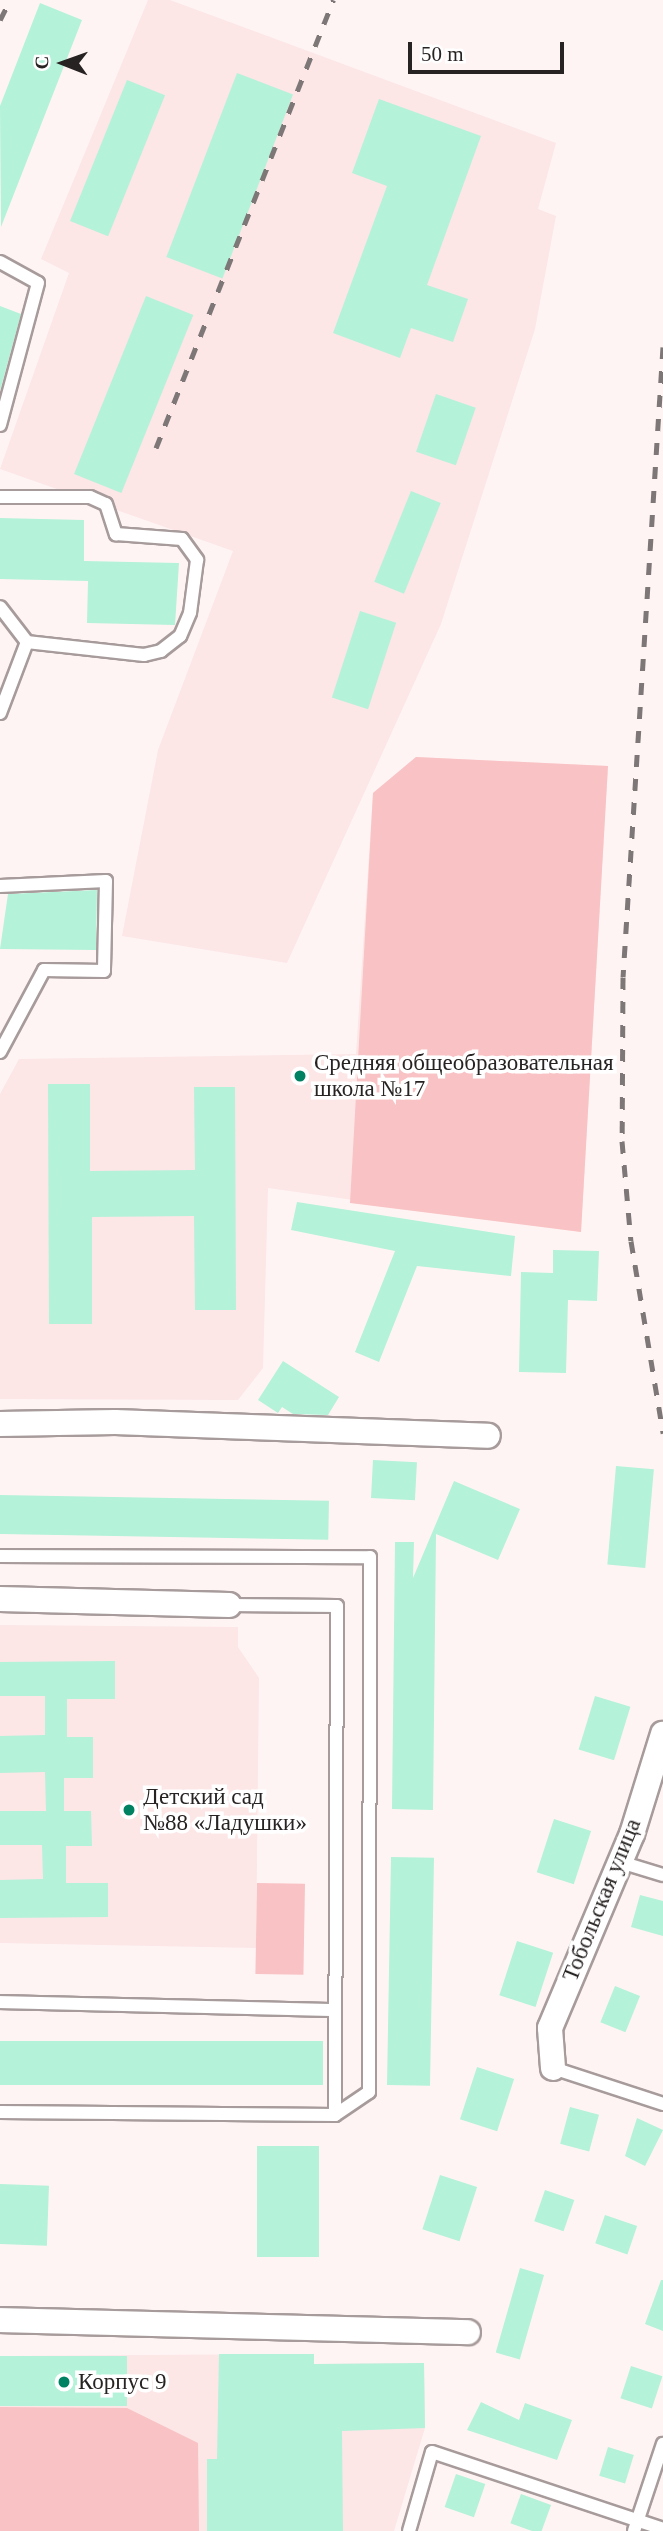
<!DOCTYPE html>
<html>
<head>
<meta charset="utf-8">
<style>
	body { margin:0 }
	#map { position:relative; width:663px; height:2531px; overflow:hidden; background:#fff4f4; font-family:Georgia,serif }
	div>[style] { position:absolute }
	.built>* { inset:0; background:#fce6e6 }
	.green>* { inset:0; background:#f9c2c4; transform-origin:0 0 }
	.building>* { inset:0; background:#b4f2da; transform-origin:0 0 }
	.roads { filter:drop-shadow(2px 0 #a79b9b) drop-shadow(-2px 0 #a79b9b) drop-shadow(0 2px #a79b9b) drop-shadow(0 -2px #a79b9b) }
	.lane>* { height:12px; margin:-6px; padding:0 6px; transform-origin:6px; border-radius:6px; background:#fff }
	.street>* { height:24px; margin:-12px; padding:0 12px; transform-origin:12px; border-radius:12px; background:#fff }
	.rail>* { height:5px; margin-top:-2.5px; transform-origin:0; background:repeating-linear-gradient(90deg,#7e7777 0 12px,transparent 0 24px) }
	.dots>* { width:19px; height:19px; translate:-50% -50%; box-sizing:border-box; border:4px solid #fff; border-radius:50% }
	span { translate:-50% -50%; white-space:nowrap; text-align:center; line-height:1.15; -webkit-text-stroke:7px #fff; paint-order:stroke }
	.poi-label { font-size:23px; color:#282323 }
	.left { translate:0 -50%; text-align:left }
	.street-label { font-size:23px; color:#282323 }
	.north { position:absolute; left:28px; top:28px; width:70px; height:70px; -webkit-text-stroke:5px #fff; paint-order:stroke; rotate:271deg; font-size:19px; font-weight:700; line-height:28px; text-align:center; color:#282323 }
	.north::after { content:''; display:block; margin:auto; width:24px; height:32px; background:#282323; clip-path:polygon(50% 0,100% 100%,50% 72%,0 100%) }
	.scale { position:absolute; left:408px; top:42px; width:156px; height:32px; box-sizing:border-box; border:4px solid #282323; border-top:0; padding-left:9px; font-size:21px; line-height:24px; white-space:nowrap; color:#282323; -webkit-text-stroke:5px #fff; paint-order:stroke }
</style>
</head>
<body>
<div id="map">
	<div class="built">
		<div style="clip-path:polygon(148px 0,170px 0,556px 143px,538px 209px,556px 216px,535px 329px,441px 624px,287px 963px,122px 936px,158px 750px,233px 551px,0 469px,69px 273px,41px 259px)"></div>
		<div style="clip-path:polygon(416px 757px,608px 766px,581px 1232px,268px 1188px,263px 1368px,238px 1400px,0 1399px,0 1094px,19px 1059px,356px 1054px,373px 793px)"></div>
		<div style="clip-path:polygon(0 1625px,238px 1627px,238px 1647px,259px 1678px,256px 1948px,0 1943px)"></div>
		<div style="clip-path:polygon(314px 2354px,314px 2364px,424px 2363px,425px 2428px,394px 2531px,0 2531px,0 2356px)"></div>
	</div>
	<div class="green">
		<div style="clip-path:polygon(416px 757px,608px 766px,581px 1232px,350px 1203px,373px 793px)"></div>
		<div style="left:257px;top:1883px;width:48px;height:91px;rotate:1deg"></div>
		<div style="clip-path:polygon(0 2407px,127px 2408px,198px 2443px,199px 2531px,0 2531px)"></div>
	</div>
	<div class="building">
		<div style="clip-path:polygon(40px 3px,82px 20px,1px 227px,0 106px)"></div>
		<div style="left:237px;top:73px;width:60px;height:197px;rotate:21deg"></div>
		<div style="left:127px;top:80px;width:41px;height:152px;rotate:22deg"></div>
		<div style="clip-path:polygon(379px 99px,481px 136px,427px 285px,468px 299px,453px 342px,411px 328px,400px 358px,333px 333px,387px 186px,352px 173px)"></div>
		<div style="left:146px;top:296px;width:51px;height:192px;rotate:22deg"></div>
		<div style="clip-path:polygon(0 306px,21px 314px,0 391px)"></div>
		<div style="left:436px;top:394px;width:42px;height:61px;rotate:19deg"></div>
		<div style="left:411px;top:491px;width:32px;height:98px;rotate:22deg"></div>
		<div style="clip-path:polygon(0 518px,84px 520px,84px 561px,179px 563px,175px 625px,87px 623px,88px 581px,0 579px)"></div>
		<div style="left:360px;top:611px;width:38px;height:91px;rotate:18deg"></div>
		<div style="clip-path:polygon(97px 890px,96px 950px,0 949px,8px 894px)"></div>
		<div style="clip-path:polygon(48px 1084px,90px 1084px,90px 1171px,195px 1170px,194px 1087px,235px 1087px,236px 1310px,195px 1310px,194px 1216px,92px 1217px,92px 1324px,49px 1324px)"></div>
		<div style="clip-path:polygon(297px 1202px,515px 1236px,511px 1276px,417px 1266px,379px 1362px,355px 1352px,395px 1251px,291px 1230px)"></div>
		<div style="clip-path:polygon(553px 1250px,599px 1251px,597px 1301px,568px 1300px,566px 1373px,519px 1372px,521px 1272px,553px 1273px)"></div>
		<div style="clip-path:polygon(283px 1361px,339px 1397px,328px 1415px,293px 1414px,282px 1407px,278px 1413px,258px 1400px)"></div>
		<div style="left:373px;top:1460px;width:44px;height:38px;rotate:3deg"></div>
		<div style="left:616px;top:1466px;width:38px;height:99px;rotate:5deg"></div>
		<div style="clip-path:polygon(454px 1481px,520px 1509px,498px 1560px,436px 1534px,433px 1810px,392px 1809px,395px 1542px,414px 1542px,413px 1578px)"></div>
		<div style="left:0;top:1495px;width:329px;height:39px;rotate:1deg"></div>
		<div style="clip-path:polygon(115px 1661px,115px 1699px,67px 1699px,67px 1737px,93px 1737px,93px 1778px,64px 1778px,64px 1811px,91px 1811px,92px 1846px,66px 1846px,66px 1883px,108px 1883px,108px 1917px,0 1918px,0 1880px,43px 1879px,42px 1845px,0 1845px,0 1811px,46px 1811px,45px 1772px,0 1773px,0 1736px,45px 1735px,45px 1696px,0 1696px,0 1662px)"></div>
		<div style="left:595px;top:1696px;width:37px;height:56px;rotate:17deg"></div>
		<div style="left:554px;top:1819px;width:39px;height:56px;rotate:18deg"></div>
		<div style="left:391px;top:1857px;width:43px;height:228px;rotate:1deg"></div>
		<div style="clip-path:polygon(640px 1895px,663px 1901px,663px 1936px,631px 1927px)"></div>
		<div style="left:517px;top:1941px;width:38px;height:57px;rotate:18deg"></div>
		<div style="left:615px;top:1986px;width:27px;height:39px;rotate:22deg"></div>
		<div style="left:0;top:2041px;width:323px;height:44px"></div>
		<div style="left:477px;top:2067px;width:39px;height:55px;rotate:18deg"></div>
		<div style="left:570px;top:2107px;width:30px;height:38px;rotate:15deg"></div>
		<div style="clip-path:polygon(637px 2118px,663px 2130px,645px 2166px,625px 2156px)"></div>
		<div style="left:257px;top:2146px;width:62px;height:111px"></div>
		<div style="left:440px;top:2175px;width:39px;height:57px;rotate:18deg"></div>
		<div style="left:0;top:2184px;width:49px;height:60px;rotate:2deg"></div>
		<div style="left:545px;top:2190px;width:31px;height:33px;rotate:19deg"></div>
		<div style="left:605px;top:2215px;width:34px;height:30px;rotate:19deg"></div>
		<div style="left:520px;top:2268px;width:25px;height:88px;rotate:16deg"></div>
		<div style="clip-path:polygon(661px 2280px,663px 2280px,663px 2331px,645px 2324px)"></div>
		<div style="clip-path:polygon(219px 2354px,314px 2354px,314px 2364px,424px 2363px,425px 2428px,342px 2431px,343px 2531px,207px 2531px,207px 2459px,217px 2459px)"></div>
		<div style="left:0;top:2356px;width:127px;height:50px"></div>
		<div style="left:631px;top:2366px;width:33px;height:34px;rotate:18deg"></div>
		<div style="clip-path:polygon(481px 2402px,519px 2420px,525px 2403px,572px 2420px,557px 2460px,467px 2430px)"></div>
		<div style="left:608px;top:2447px;width:27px;height:30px;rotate:17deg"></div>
		<div style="left:456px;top:2474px;width:31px;height:35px;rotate:19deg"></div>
		<div style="left:521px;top:2494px;width:32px;height:31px;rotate:20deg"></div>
	</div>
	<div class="roads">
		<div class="lane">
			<div style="left:0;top:262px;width:43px;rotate:28.9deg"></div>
			<div style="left:38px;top:283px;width:147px;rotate:105deg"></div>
			<div style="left:0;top:497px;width:90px"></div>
			<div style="left:90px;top:497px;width:17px;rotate:24deg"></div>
			<div style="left:106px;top:504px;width:32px;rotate:72deg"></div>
			<div style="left:116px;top:534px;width:66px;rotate:4.3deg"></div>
			<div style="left:182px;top:539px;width:26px;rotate:54deg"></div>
			<div style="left:197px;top:560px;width:53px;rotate:97.5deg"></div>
			<div style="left:190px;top:613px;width:25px;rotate:113deg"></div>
			<div style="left:180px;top:636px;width:24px;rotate:142deg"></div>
			<div style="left:161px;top:651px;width:17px;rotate:167deg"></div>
			<div style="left:144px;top:655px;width:118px;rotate:-173.7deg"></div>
			<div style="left:27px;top:642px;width:44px;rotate:-127.6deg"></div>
			<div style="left:0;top:713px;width:76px;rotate:-69.2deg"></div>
			<div style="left:0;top:886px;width:106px;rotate:-2.7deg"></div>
			<div style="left:106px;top:881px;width:90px;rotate:91.3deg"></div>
			<div style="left:104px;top:971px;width:60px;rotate:-179deg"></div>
			<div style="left:44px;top:970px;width:93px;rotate:118.2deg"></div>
			<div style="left:0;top:1556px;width:370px;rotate:0.2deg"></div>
			<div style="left:370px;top:1557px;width:535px;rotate:90.11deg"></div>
			<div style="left:369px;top:2092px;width:41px;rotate:145.9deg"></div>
			<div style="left:335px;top:2115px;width:335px;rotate:-179.5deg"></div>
			<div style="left:229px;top:1605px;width:108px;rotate:0.5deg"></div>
			<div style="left:337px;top:1606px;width:509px;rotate:90.23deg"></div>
			<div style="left:617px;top:1861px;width:48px;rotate:16.9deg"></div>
			<div style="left:0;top:2002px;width:335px;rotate:1.4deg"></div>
			<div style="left:553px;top:2068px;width:116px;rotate:18.1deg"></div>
			<div style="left:409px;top:2531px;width:82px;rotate:-73.8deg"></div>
			<div style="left:432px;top:2452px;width:243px;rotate:18.4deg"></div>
			<div style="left:634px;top:2531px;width:92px;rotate:-71.6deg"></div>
		</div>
		<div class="street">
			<div style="left:0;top:1424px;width:115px;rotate:-1deg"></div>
			<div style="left:115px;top:1422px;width:373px;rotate:2.1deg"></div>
			<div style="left:0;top:1599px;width:229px;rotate:1.5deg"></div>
			<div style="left:553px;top:2068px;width:40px;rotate:-94.3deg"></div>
			<div style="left:550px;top:2028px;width:211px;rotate:-67.1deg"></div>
			<div style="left:632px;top:1834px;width:105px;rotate:-72.8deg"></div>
			<div style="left:0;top:2320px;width:468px;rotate:1.5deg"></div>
		</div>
	</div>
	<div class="rail">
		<div style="left:0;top:20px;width:22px;rotate:-63deg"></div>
		<div style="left:663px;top:347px;width:631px;rotate:93.63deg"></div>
		<div style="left:623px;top:977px;width:164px;rotate:90.3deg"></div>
		<div style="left:622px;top:1141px;width:100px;rotate:84.9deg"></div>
		<div style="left:631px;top:1241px;width:195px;rotate:80.5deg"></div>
		<div style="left:156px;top:448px;width:482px;rotate:-68.4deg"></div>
	</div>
	<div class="dots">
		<div style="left:300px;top:1076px;background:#008162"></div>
		<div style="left:129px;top:1810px;background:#008162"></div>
		<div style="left:64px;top:2382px;background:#008162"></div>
	</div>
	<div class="poi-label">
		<span class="left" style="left:314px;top:1076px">Средняя общеобразовательная<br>школа №17</span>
		<span class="left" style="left:143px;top:1810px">Детский сад<br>№88 «Ладушки»</span>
		<span class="left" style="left:78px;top:2382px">Корпус 9</span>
	</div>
	<div class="street-label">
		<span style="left:602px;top:1900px;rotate:-68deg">Тобольская улица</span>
	</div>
	<div class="north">С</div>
	<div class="scale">50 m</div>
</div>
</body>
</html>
